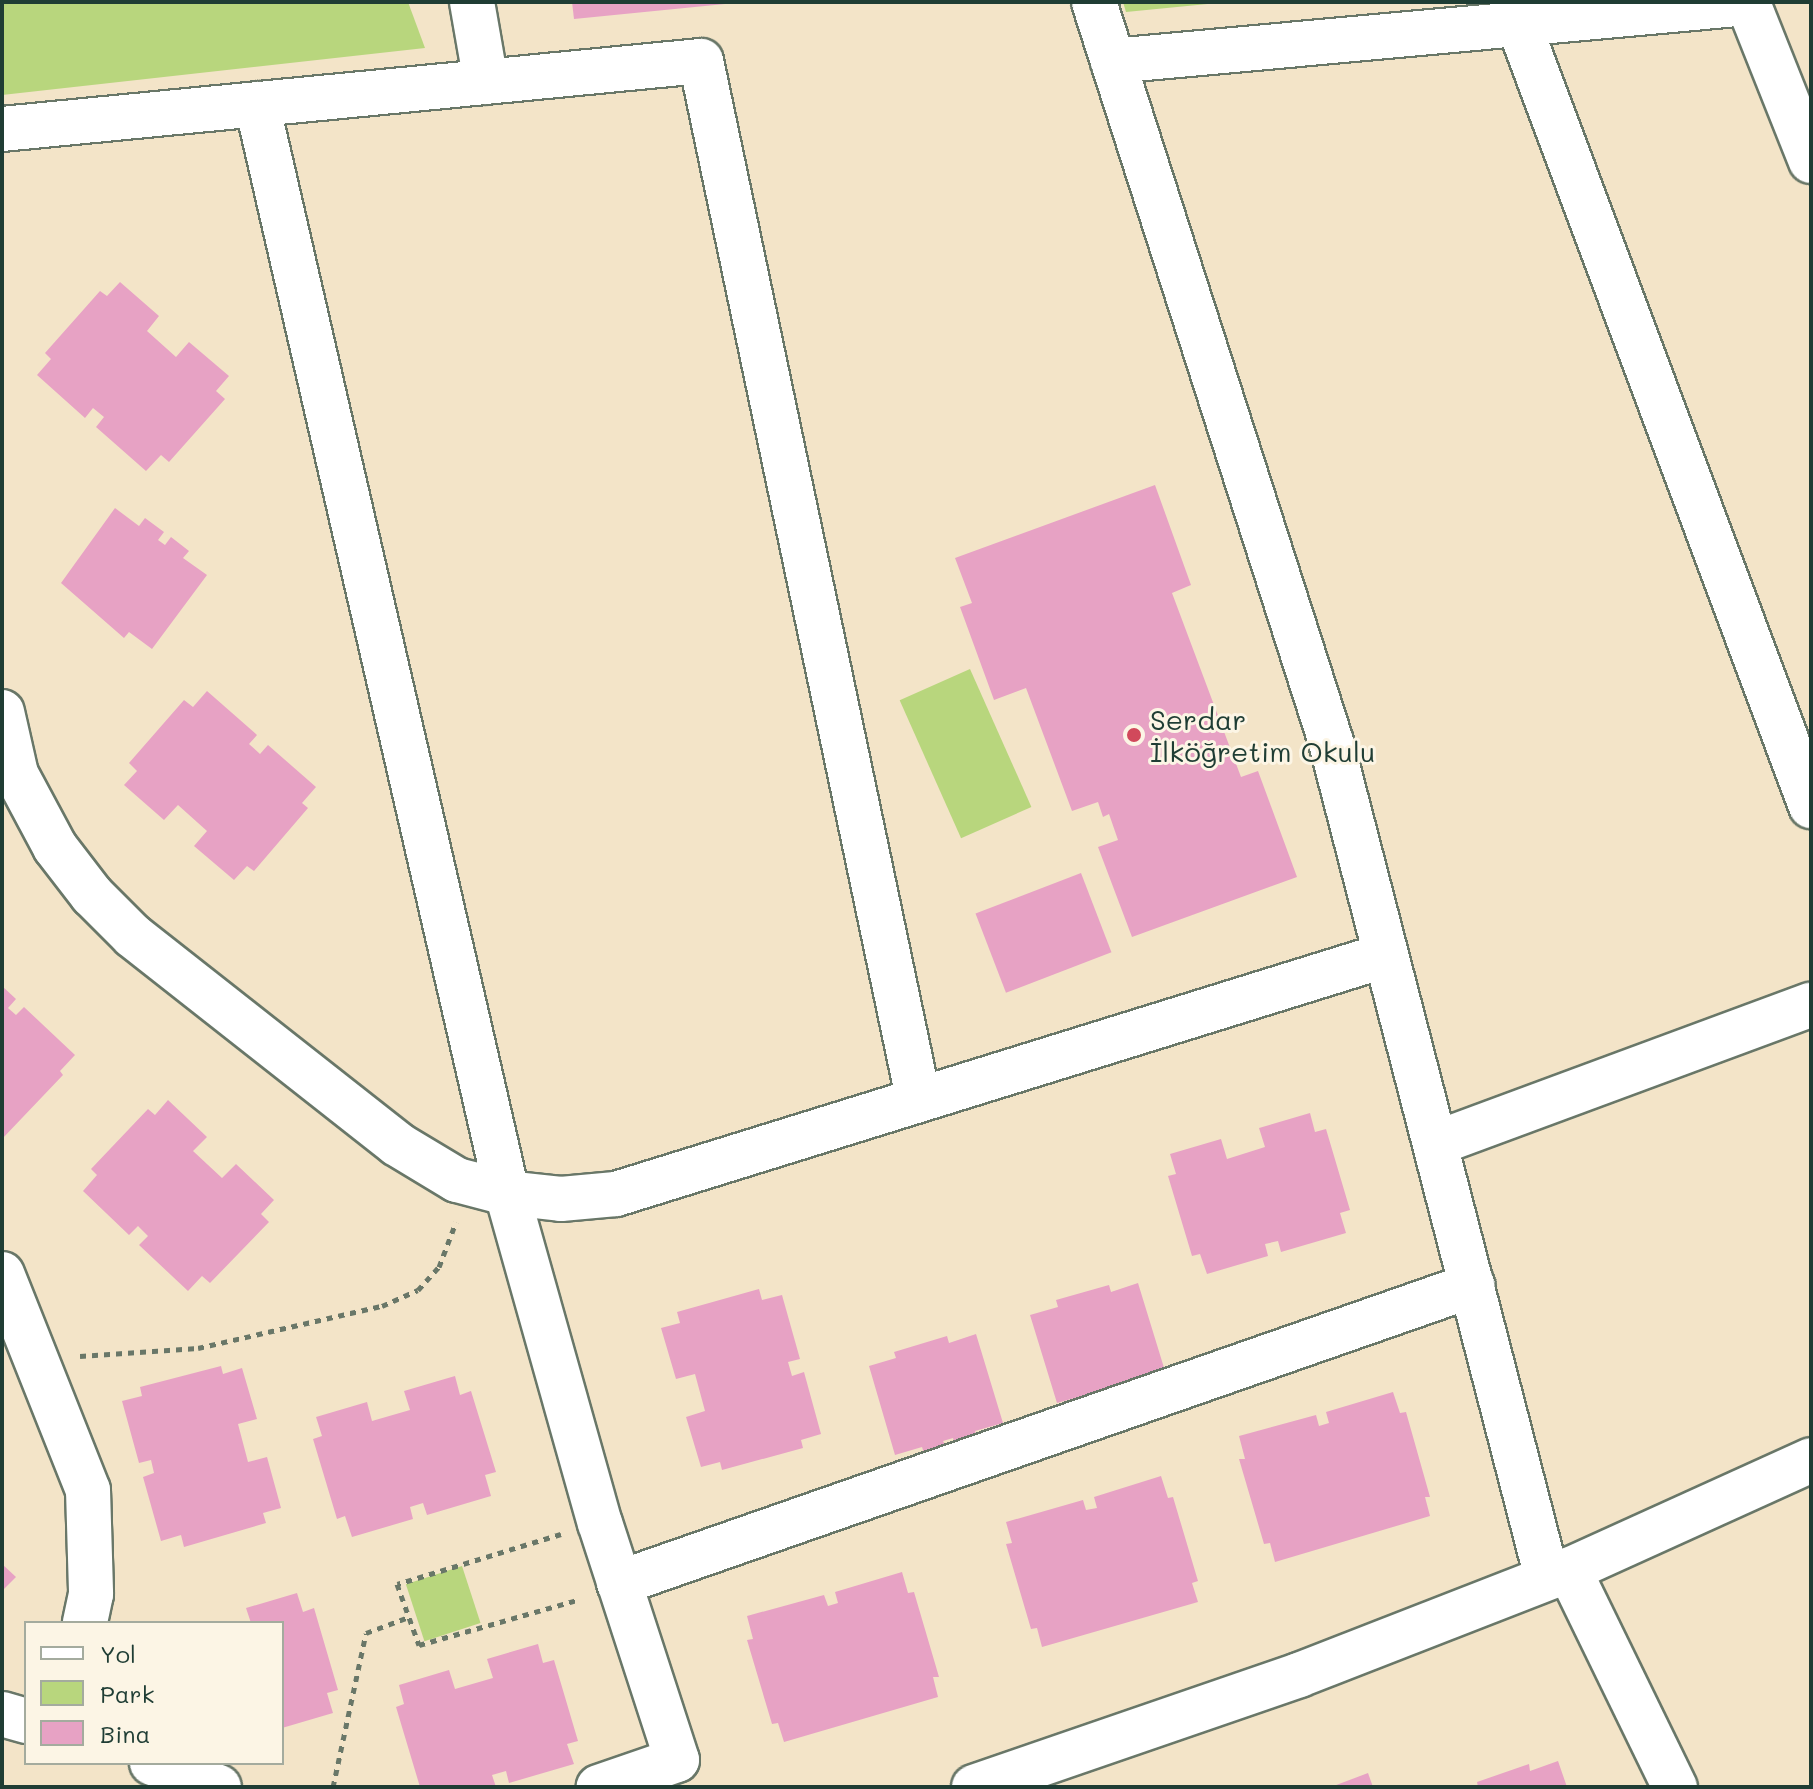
<!DOCTYPE html>
<html>
<head>
<meta charset="utf-8">
<style>
	body { margin:0 }
	#map { position:relative; width:1813px; height:1789px; overflow:hidden; background:#f3e4c8; font-family:Mali,sans-serif }
	div>[style] { position:absolute }
	.green>* { inset:0; background:#b8d67d; transform-origin:0 0 }
	.building>* { inset:0; background:#e7a2c4; transform-origin:0 0 }
	.path>* { height:5px; margin-top:-2.5px; transform-origin:0; background:repeating-linear-gradient(90deg,#697768 0 6px,transparent 0 12px) }
	.roads { filter:drop-shadow(2px 0 #697768) drop-shadow(-2px 0 #697768) drop-shadow(0 2px #697768) drop-shadow(0 -2px #697768) }
	.minor>* { height:44px; margin:-22px; padding:0 22px; transform-origin:22px; border-radius:22px; background:#fff }
	.dots>* { width:22px; height:22px; translate:-50% -50%; box-sizing:border-box; border:4px solid #fcf5e5; border-radius:50% }
	span { translate:-50% -50%; white-space:nowrap; text-align:center; line-height:1.15; -webkit-text-stroke:6px #fcf5e5; paint-order:stroke }
	.poi-label { font-size:28px; color:#1f3d34 }
	.left { translate:0 -50%; text-align:left }
	.frame { position:absolute; inset:0; border:4px solid #1f3d34; pointer-events:none }
	.legend { position:absolute; left:24px; top:1621px; width:260px; height:144px; box-sizing:border-box; background:#fcf5e5; border:2px solid #a4ab9e; margin:0; padding:10px 14px; list-style:none; font-size:24px; color:#1f3d34 }
	.legend li { display:flex; align-items:center; gap:16px; height:40px }
	.legend b { width:40px; border:2px solid #a4ab9e }
</style>
</head>
<body>
<div id="map">
	<div class="green">
		<div style="clip-path:polygon(2px 2px,408px 2px,425px 48px,2px 95px)"></div>
		<div style="clip-path:polygon(1123px 2px,1228px 2px,1126px 12px)"></div>
		<div style="left:970px;top:669px;width:151px;height:77px;rotate:66deg"></div>
		<div style="left:462px;top:1566px;width:60px;height:59px;rotate:72deg"></div>
	</div>
	<div class="building">
		<div style="clip-path:polygon(572px 2px,725px 2px,725px 4px,574px 19px)"></div>
		<div style="clip-path:polygon(120px 282px,159px 316px,147px 331px,176px 357px,189px 342px,229px 376px,216px 391px,225px 399px,169px 462px,161px 455px,146px 471px,96px 427px,104px 417px,93px 408px,85px 418px,37px 375px,51px 359px,45px 353px,100px 291px,107px 296px)"></div>
		<div style="clip-path:polygon(1155px 485px,1191px 585px,1172px 593px,1241px 777px,1258px 771px,1297px 877px,1132px 937px,1098px 847px,1118px 840px,1109px 814px,1103px 817px,1098px 802px,1072px 811px,1026px 688px,994px 700px,960px 607px,972px 603px,955px 558px)"></div>
		<div style="clip-path:polygon(115px 508px,139px 526px,145px 518px,164px 532px,158px 540px,165px 545px,171px 537px,189px 551px,183px 558px,207px 575px,152px 649px,129px 632px,124px 638px,61px 583px)"></div>
		<div style="clip-path:polygon(207px 691px,257px 735px,249px 744px,260px 754px,268px 745px,316px 787px,302px 803px,308px 808px,254px 871px,247px 866px,234px 880px,194px 846px,207px 831px,178px 805px,164px 820px,124px 785px,137px 771px,129px 763px,184px 700px,193px 707px)"></div>
		<div style="left:1081px;top:873px;width:85px;height:113px;rotate:69deg"></div>
		<div style="clip-path:polygon(2px 986px,16px 999px,8px 1008px,16px 1015px,24px 1007px,75px 1055px,60px 1071px,63px 1075px,2px 1139px)"></div>
		<div style="clip-path:polygon(168px 1100px,207px 1137px,193px 1151px,222px 1178px,236px 1164px,274px 1200px,261px 1214px,269px 1222px,210px 1283px,202px 1276px,188px 1291px,139px 1245px,148px 1236px,138px 1226px,129px 1235px,83px 1191px,97px 1175px,91px 1169px,148px 1109px,155px 1115px)"></div>
		<div style="clip-path:polygon(1310px 1113px,1315px 1132px,1326px 1129px,1350px 1210px,1340px 1213px,1346px 1233px,1281px 1252px,1278px 1241px,1265px 1244px,1268px 1256px,1207px 1274px,1200px 1254px,1192px 1256px,1168px 1176px,1176px 1174px,1170px 1154px,1221px 1139px,1227px 1159px,1265px 1147px,1259px 1128px)"></div>
		<div style="clip-path:polygon(1138px 1283px,1165px 1371px,1117px 1396px,1114px 1386px,1106px 1389px,1108px 1398px,1087px 1404px,1085px 1395px,1057px 1403px,1030px 1315px,1058px 1307px,1056px 1300px,1109px 1285px,1111px 1292px)"></div>
		<div style="clip-path:polygon(759px 1289px,762px 1300px,782px 1295px,800px 1359px,788px 1362px,792px 1376px,804px 1372px,821px 1434px,801px 1440px,803px 1448px,722px 1470px,720px 1462px,701px 1467px,686px 1417px,705px 1411px,695px 1374px,676px 1379px,661px 1328px,680px 1323px,677px 1312px)"></div>
		<div style="clip-path:polygon(976px 1334px,1003px 1423px,975px 1431px,978px 1440px,955px 1446px,953px 1438px,943px 1441px,947px 1449px,925px 1456px,922px 1447px,895px 1455px,869px 1366px,896px 1358px,894px 1352px,947px 1336px,949px 1343px)"></div>
		<div style="clip-path:polygon(221px 1366px,223px 1374px,242px 1368px,257px 1419px,238px 1424px,248px 1462px,267px 1457px,281px 1508px,263px 1513px,266px 1523px,184px 1547px,181px 1535px,161px 1541px,143px 1477px,154px 1473px,151px 1460px,139px 1463px,122px 1401px,142px 1396px,140px 1387px)"></div>
		<div style="clip-path:polygon(455px 1376px,460px 1395px,471px 1391px,496px 1472px,485px 1475px,491px 1496px,427px 1515px,423px 1503px,410px 1507px,413px 1519px,352px 1537px,345px 1516px,337px 1519px,313px 1439px,322px 1436px,316px 1417px,367px 1402px,372px 1421px,410px 1410px,404px 1391px)"></div>
		<div style="clip-path:polygon(1393px 1392px,1400px 1413px,1406px 1412px,1430px 1497px,1425px 1497px,1430px 1516px,1275px 1562px,1270px 1543px,1264px 1544px,1239px 1459px,1245px 1459px,1239px 1436px,1316px 1415px,1319px 1426px,1329px 1423px,1326px 1412px)"></div>
		<div style="clip-path:polygon(1161px 1476px,1168px 1498px,1173px 1497px,1198px 1581px,1192px 1583px,1198px 1602px,1042px 1647px,1037px 1628px,1031px 1629px,1006px 1544px,1012px 1543px,1006px 1522px,1083px 1500px,1086px 1510px,1097px 1508px,1094px 1497px)"></div>
		<div style="clip-path:polygon(2px 1564px,16px 1577px,2px 1591px)"></div>
		<div style="clip-path:polygon(902px 1572px,908px 1593px,914px 1592px,939px 1677px,933px 1677px,938px 1697px,784px 1742px,778px 1723px,772px 1724px,747px 1640px,753px 1639px,747px 1616px,824px 1595px,828px 1606px,838px 1603px,835px 1592px)"></div>
		<div style="clip-path:polygon(297px 1593px,303px 1612px,314px 1608px,338px 1690px,327px 1693px,333px 1713px,282px 1728px,282px 1623px,251px 1623px,246px 1608px)"></div>
		<div style="clip-path:polygon(538px 1644px,543px 1663px,554px 1660px,578px 1741px,567px 1744px,574px 1764px,509px 1783px,506px 1771px,492px 1775px,496px 1787px,420px 1787px,396px 1707px,404px 1704px,399px 1685px,449px 1670px,455px 1689px,493px 1678px,487px 1659px)"></div>
		<div style="clip-path:polygon(1558px 1761px,1567px 1787px,1478px 1787px,1477px 1782px,1529px 1764px,1530px 1771px)"></div>
		<div style="clip-path:polygon(1368px 1773px,1373px 1787px,1331px 1787px)"></div>
	</div>
	<div class="path">
		<div style="left:80px;top:1356px;width:118px;rotate:-3.9deg"></div>
		<div style="left:198px;top:1348px;width:189px;rotate:-12.9deg"></div>
		<div style="left:382px;top:1306px;width:39px;rotate:-24deg"></div>
		<div style="left:418px;top:1290px;width:31px;rotate:-48deg"></div>
		<div style="left:439px;top:1267px;width:48px;rotate:-69.3deg"></div>
		<div style="left:561px;top:1534px;width:171px;rotate:163deg"></div>
		<div style="left:397px;top:1584px;width:65px;rotate:70.2deg"></div>
		<div style="left:419px;top:1645px;width:164px;rotate:-15.9deg"></div>
		<div style="left:333px;top:1787px;width:157px;rotate:-77.9deg"></div>
		<div style="left:366px;top:1633px;width:46px;rotate:-20.4deg"></div>
	</div>
	<div class="roads">
		<div class="minor">
			<div style="left:472px;top:2px;width:81px;rotate:80.1deg"></div>
			<div style="left:1094px;top:2px;width:777px;rotate:72.24deg"></div>
			<div style="left:1331px;top:742px;width:863px;rotate:75.51deg"></div>
			<div style="left:1519px;top:25px;width:834px;rotate:69.5deg"></div>
			<div style="left:1113px;top:61px;width:638px;rotate:-5.22deg"></div>
			<div style="left:1748px;top:3px;width:170px;rotate:68.3deg"></div>
			<div style="left:257px;top:104px;width:1117px;rotate:77.07deg"></div>
			<div style="left:507px;top:1193px;width:343px;rotate:74.3deg"></div>
			<div style="left:600px;top:1523px;width:249px;rotate:72deg"></div>
			<div style="left:677px;top:1760px;width:83px;rotate:160.9deg"></div>
			<div style="left:2px;top:129px;width:702px;rotate:-5.56deg"></div>
			<div style="left:701px;top:61px;width:1058px;rotate:78.17deg"></div>
			<div style="left:2px;top:712px;width:64px;rotate:77.3deg"></div>
			<div style="left:16px;top:774px;width:83px;rotate:61.9deg"></div>
			<div style="left:55px;top:847px;width:61px;rotate:52.4deg"></div>
			<div style="left:92px;top:895px;width:58px;rotate:45deg"></div>
			<div style="left:133px;top:936px;width:336px;rotate:38.2deg"></div>
			<div style="left:397px;top:1144px;width:70px;rotate:31deg"></div>
			<div style="left:457px;top:1180px;width:52px;rotate:14.6deg"></div>
			<div style="left:507px;top:1193px;width:54px;rotate:6.3deg"></div>
			<div style="left:561px;top:1199px;width:55px;rotate:-5.2deg"></div>
			<div style="left:616px;top:1194px;width:806px;rotate:-17.24deg"></div>
			<div style="left:1437px;top:1143px;width:399px;rotate:-20.3deg"></div>
			<div style="left:2px;top:1274px;width:232px;rotate:68.3deg"></div>
			<div style="left:88px;top:1490px;width:104px;rotate:88.3deg"></div>
			<div style="left:91px;top:1594px;width:30px;rotate:102deg"></div>
			<div style="left:1569px;top:1570px;width:242px;rotate:64deg"></div>
			<div style="left:619px;top:1583px;width:904px;rotate:-19.24deg"></div>
			<div style="left:2px;top:1714px;width:25px;rotate:16deg"></div>
			<div style="left:152px;top:1763px;width:71px;rotate:19.7deg"></div>
			<div style="left:974px;top:1787px;width:344px;rotate:-19deg"></div>
			<div style="left:1299px;top:1675px;width:290px;rotate:-21.3deg"></div>
			<div style="left:1569px;top:1570px;width:266px;rotate:-24.4deg"></div>
		</div>
	</div>
	<div class="dots">
		<div style="left:1134px;top:735px;background:#d1495b"></div>
	</div>
	<div class="poi-label">
		<span class="left" style="left:1150px;top:735px">Serdar<br>İlköğretim Okulu</span>
	</div>
	<div class="frame"></div>
	<ul class="legend">
	<li><b style="height:10px;background:#fff"></b>Yol</li>
	<li><b style="height:22px;background:#b8d67d"></b>Park</li>
	<li><b style="height:22px;background:#e7a2c4"></b>Bina</li>
	</ul>
</div>
</body>
</html>
